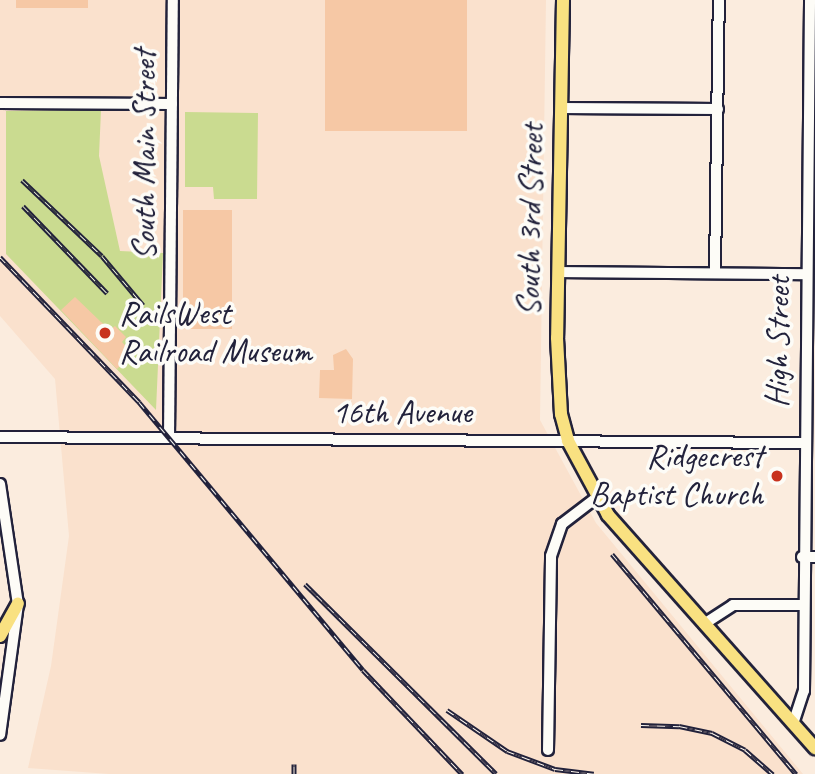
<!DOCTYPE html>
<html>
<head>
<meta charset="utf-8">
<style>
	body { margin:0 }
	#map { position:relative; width:815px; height:774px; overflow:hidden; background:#fbecde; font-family:Caveat,sans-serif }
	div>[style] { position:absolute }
	.built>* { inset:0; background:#fae1cd }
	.green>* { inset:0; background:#cadb90 }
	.building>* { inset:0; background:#f6c8a5; transform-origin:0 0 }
	.roads { filter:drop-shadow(2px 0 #22223b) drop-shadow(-2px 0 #22223b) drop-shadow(0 2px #22223b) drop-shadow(0 -2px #22223b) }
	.minor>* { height:10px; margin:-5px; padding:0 5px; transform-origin:5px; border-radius:5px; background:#fdfcf7 }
	.major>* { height:12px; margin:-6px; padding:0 6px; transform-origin:6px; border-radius:6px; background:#f9e181 }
	.rail>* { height:5px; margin-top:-2.5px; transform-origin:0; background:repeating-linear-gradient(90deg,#fdfcf7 0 8px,#22223b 0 16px); box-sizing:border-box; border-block:2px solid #22223b }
	.dots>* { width:19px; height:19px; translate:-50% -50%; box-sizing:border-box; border:4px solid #fdfcf7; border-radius:50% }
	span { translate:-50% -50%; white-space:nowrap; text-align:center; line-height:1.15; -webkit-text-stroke:7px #fdfcf7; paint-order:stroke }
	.street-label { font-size:33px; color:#22223b }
	.poi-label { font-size:33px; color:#22223b }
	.left { translate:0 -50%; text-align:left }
	.right { translate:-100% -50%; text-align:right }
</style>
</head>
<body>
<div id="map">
	<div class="built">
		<div style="clip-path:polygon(0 0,546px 0,540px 420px,596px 523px,803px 774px,109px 774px,28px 768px,51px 666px,69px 536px,55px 379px,0 316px)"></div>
	</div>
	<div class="green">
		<div style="clip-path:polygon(101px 110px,99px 156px,120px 251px,163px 253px,156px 410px,6px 254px,6px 111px)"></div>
		<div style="clip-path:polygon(185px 112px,258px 113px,257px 199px,214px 199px,213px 187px,185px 187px)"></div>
	</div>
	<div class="building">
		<div style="left:16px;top:0;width:72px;height:8px"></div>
		<div style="left:325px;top:0;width:142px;height:131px"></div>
		<div style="left:183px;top:210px;width:49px;height:119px"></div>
		<div style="clip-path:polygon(75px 297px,101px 322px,111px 329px,115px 326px,126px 337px,122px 342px,132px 353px,117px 369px,61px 310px)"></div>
		<div style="clip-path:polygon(346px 349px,353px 359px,352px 399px,319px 398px,320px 370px,334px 370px,333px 355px)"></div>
	</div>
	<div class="roads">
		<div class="minor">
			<div style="left:0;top:103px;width:172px;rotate:0.3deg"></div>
			<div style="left:561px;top:108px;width:157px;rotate:0.4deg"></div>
			<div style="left:559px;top:272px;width:247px;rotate:0.5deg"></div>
			<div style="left:715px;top:273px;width:273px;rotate:-89.2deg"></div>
			<div style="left:0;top:437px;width:803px;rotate:0.43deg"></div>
			<div style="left:169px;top:437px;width:437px;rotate:-89.5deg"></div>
			<div style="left:0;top:484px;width:121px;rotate:81.5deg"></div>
			<div style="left:18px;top:604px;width:132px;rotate:97.8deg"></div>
			<div style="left:802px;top:557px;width:13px"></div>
			<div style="left:704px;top:624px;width:35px;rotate:-33deg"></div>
			<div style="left:733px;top:605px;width:70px"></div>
			<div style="left:793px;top:724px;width:35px;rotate:-72deg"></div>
			<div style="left:804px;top:691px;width:691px;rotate:-89.5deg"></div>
			<div style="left:548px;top:750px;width:194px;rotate:-89.1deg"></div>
			<div style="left:551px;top:556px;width:34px;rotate:-71deg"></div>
			<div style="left:562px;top:524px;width:43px;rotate:-37.4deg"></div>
		</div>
		<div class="major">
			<div style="left:563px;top:0;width:338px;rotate:91deg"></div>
			<div style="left:557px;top:338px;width:76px;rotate:87deg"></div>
			<div style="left:561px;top:414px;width:28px;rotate:75deg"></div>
			<div style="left:568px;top:441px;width:84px;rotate:61.6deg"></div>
			<div style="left:608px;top:515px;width:312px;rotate:48.4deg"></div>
			<div style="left:0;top:636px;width:37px;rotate:-61deg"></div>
		</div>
	</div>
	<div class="rail">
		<div style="left:22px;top:180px;width:110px;rotate:43.5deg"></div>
		<div style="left:102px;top:256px;width:64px;rotate:50.1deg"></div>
		<div style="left:23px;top:206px;width:121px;rotate:46deg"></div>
		<div style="left:0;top:257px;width:201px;rotate:46.2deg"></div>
		<div style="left:139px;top:402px;width:349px;rotate:50.1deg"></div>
		<div style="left:363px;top:670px;width:144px;rotate:46.4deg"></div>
		<div style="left:612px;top:554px;width:287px;rotate:50.1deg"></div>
		<div style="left:305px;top:584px;width:269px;rotate:44.8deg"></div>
		<div style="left:447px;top:710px;width:73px;rotate:34.3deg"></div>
		<div style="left:507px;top:751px;width:51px;rotate:20.6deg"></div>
		<div style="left:555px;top:769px;width:39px;rotate:7deg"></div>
		<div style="left:641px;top:725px;width:38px;rotate:2deg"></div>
		<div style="left:679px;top:726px;width:34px;rotate:12deg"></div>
		<div style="left:712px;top:733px;width:37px;rotate:27deg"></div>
		<div style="left:745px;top:750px;width:37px;rotate:41deg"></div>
		<div style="left:294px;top:774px;width:10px;rotate:-90deg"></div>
	</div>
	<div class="dots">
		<div style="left:105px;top:333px;background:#c8321e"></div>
		<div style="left:777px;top:476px;background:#c8321e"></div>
	</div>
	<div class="street-label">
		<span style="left:145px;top:155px;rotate:-90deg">South Main Street</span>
		<span style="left:531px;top:220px;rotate:-89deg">South 3rd Street</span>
		<span style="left:778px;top:342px;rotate:-89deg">High Street</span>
		<span style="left:402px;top:413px">16th Avenue</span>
	</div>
	<div class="poi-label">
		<span class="left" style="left:119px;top:333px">RailsWest<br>Railroad Museum</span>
		<span class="right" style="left:763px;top:476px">Ridgecrest<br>Baptist Church</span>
	</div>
</div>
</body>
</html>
